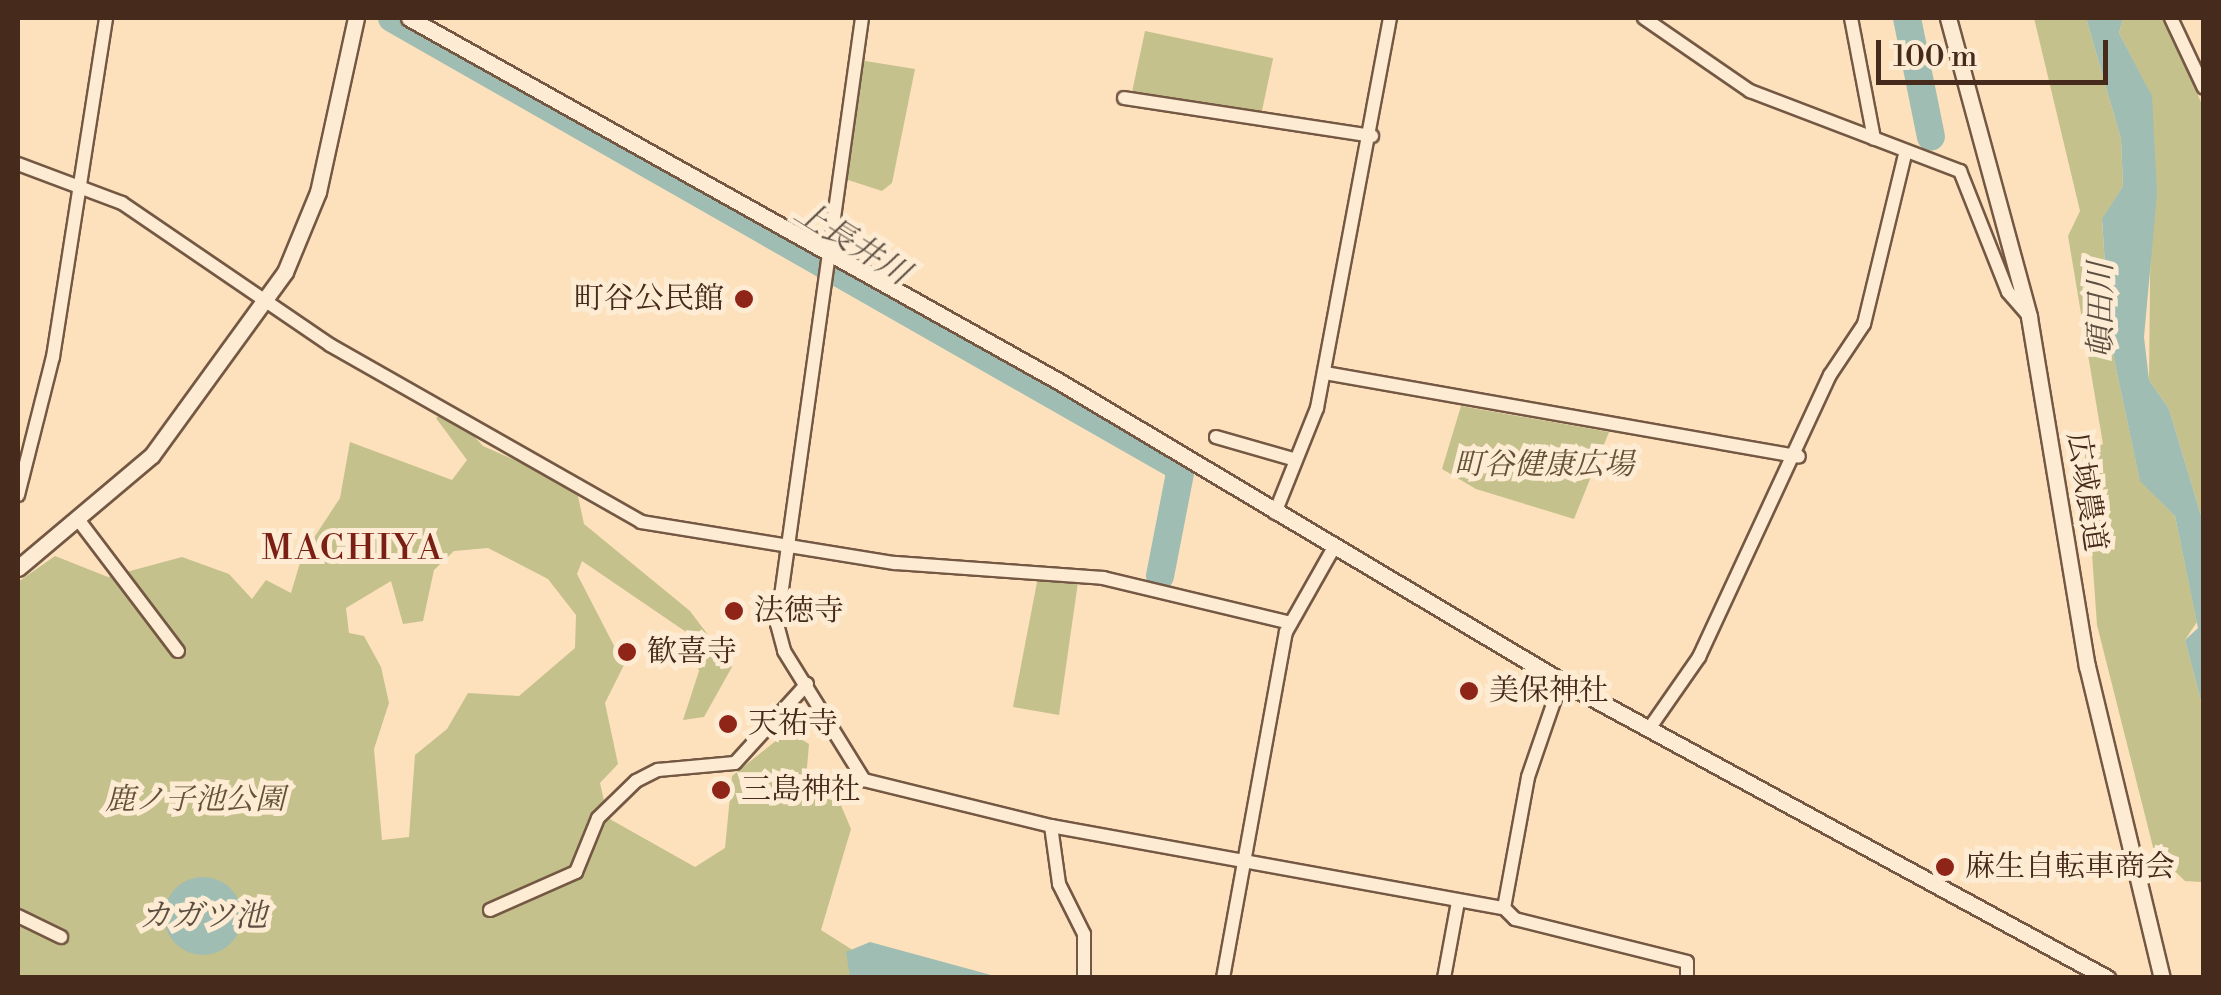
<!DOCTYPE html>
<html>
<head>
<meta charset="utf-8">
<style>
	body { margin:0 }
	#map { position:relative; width:2221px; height:995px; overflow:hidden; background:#fce1bc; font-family:"Libre Bodoni","Noto Serif JP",serif }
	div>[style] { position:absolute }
	.green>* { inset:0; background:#c5c18c; transform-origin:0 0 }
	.water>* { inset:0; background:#9fbdb2 }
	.round { border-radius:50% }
	.river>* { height:28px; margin:-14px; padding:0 14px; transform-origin:14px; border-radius:14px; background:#9fbdb2 }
	.roads { filter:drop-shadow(2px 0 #745844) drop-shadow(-2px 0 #745844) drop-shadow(0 2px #745844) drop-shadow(0 -2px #745844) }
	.minor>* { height:12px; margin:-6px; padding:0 6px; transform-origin:6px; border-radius:6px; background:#fdecd3 }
	.tertiary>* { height:15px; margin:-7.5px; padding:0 7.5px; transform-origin:7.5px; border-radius:7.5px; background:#fdecd3 }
	.dots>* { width:28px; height:28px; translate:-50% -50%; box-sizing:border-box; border:5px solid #fdecd3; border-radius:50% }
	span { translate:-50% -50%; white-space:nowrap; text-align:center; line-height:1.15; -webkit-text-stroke:10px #fdecd3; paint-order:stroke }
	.poi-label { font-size:30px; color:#462a1c }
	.right { translate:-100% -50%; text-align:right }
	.left { translate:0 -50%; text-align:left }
	.park-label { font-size:30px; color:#665038; font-style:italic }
	.street-label { font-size:30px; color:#462a1c }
	.water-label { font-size:32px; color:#5c4f42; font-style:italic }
	.quarter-label { font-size:35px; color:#7a1f14; letter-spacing:2.5px }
	.frame { position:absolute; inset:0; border:20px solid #462a1c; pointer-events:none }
	.scale { position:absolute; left:1876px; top:40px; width:232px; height:45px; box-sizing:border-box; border:5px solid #462a1c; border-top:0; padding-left:12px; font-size:30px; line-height:35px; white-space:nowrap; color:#462a1c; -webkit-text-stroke:8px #fdecd3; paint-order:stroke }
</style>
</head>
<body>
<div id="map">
	<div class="green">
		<div style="clip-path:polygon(2034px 18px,2086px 18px,2121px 139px,2123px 186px,2102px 220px,2110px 340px,2140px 480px,2175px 516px,2197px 622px,2185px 640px,2203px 709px,2201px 882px,2185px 881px,2154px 851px,2097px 625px,2085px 454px,2103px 444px,2068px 236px,2080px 211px)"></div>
		<div style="clip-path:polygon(2123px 18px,2165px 18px,2203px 107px,2203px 522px,2169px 409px,2149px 380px,2152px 97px,2119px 33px)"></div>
		<div style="left:1145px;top:31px;width:131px;height:66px;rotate:12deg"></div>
		<div style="clip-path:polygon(859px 60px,915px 69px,892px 183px,882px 191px,842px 178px)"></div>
		<div style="clip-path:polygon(1461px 406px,1609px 432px,1574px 519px,1476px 489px,1442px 469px)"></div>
		<div style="clip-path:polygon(evenodd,448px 408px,483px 446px,576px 487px,584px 524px,690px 611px,732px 667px,704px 717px,683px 720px,699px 671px,692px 636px,582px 561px,577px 574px,624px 665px,605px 703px,618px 764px,600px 783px,608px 818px,695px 867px,725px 848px,732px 776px,788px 731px,809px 744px,805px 791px,840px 803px,851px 829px,821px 930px,878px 966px,876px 977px,18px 977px,18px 582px,55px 556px,108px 577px,182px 557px,229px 574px,252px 599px,266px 580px,291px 593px,302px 556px,340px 498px,350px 442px,452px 480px,467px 460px,436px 418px,448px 408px,488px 548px,548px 579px,576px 615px,575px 648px,519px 696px,468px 693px,447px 729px,415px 755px,409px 837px,382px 840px,374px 749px,389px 703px,381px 667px,364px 636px,349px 633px,346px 608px,391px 581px,403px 624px,423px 621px,434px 570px,454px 551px,488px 548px)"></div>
		<div style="clip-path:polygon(1038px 577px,1078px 582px,1059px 715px,1013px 707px)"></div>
	</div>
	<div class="water">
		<div style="clip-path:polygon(2086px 18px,2123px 18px,2119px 33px,2152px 96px,2157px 194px,2144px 337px,2149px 380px,2169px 409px,2203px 522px,2203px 709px,2185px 640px,2198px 628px,2175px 516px,2140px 481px,2110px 340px,2102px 219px,2123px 186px,2121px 139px)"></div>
		<div class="round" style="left:164px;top:877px;width:78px;height:78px"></div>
		<div style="clip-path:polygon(870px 942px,991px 975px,993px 977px,850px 977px,846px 952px)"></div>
	</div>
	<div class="river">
		<div style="left:392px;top:18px;width:908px;rotate:29.7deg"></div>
		<div style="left:1181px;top:468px;width:110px;rotate:101deg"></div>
		<div style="left:1907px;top:18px;width:121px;rotate:78.6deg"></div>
	</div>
	<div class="roads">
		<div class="minor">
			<div style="left:862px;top:18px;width:612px;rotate:97.98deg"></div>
			<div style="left:777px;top:624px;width:28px;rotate:75deg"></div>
			<div style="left:784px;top:651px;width:152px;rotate:58.2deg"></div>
			<div style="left:864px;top:780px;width:193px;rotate:13.8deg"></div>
			<div style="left:1051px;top:826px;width:460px;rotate:10.3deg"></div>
			<div style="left:1504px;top:908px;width:16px;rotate:45deg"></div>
			<div style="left:1515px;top:919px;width:177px;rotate:14deg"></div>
			<div style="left:1687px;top:962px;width:16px;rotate:90deg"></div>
			<div style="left:1644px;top:18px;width:129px;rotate:34.6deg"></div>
			<div style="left:1750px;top:91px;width:225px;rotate:20.9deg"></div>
			<div style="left:1960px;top:171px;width:130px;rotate:68.4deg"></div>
			<div style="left:2008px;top:292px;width:30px;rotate:49deg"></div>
			<div style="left:1851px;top:18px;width:123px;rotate:79.2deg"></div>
			<div style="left:2171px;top:18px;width:77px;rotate:64.8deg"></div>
			<div style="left:1124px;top:98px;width:251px;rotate:8.7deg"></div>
			<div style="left:18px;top:164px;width:111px;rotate:20.6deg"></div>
			<div style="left:122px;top:203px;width:252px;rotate:34.3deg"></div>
			<div style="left:330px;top:345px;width:358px;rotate:29.6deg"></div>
			<div style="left:641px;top:522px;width:257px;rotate:9.2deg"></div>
			<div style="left:895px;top:563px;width:209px;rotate:4.1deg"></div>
			<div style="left:1103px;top:578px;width:193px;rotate:13.5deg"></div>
			<div style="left:1325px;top:373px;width:481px;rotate:10deg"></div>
			<div style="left:1216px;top:437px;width:83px;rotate:16deg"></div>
			<div style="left:18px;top:495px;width:142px;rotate:-75.8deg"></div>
			<div style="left:53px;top:357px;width:343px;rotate:-81.1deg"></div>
			<div style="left:1275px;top:513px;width:113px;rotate:-68.2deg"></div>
			<div style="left:1317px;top:408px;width:397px;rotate:-79.4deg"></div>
			<div style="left:80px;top:522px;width:162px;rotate:52.8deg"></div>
			<div style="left:1649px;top:729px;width:88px;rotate:-55.2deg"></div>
			<div style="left:1699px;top:657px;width:311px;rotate:-65.1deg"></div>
			<div style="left:1830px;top:375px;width:61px;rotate:-56.3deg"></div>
			<div style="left:1864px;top:324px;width:178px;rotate:-76.4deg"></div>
			<div style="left:1051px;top:826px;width:59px;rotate:82.1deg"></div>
			<div style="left:1059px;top:884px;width:56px;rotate:63.4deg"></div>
			<div style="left:1084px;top:934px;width:44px;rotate:90deg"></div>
			<div style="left:1504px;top:908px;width:133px;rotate:-79.6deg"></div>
			<div style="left:1528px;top:777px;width:102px;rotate:-71deg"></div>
			<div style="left:490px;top:910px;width:94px;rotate:-23.8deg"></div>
			<div style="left:576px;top:872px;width:58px;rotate:-67.8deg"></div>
			<div style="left:598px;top:818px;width:53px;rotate:-44.2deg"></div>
			<div style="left:636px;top:781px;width:25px;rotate:-27deg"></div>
			<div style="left:658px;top:770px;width:77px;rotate:-5.2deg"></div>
			<div style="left:735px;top:763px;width:107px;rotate:-47.7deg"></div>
			<div style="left:18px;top:916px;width:48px;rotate:26deg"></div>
			<div style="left:1223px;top:978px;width:352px;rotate:-79.7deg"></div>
			<div style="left:1286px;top:632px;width:98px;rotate:-60.5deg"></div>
			<div style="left:1444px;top:978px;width:77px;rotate:-79.6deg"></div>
		</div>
		<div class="tertiary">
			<div style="left:409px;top:18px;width:746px;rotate:29.21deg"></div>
			<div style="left:1060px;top:382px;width:583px;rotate:30.83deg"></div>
			<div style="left:1561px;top:681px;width:622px;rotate:28.54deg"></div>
			<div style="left:1948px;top:18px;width:310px;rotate:74.8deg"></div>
			<div style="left:2029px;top:317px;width:354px;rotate:80.6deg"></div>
			<div style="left:2087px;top:666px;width:321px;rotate:76.5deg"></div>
			<div style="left:18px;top:568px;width:175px;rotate:-40.1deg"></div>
			<div style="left:152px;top:455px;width:226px;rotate:-54deg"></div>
			<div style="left:285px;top:272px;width:87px;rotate:-67.6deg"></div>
			<div style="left:318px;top:192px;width:178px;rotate:-77.7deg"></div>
		</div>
	</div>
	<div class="dots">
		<div style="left:744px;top:299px;background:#8f2418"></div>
		<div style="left:734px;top:611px;background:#8f2418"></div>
		<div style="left:627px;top:652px;background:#8f2418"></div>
		<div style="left:1469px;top:691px;background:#8f2418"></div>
		<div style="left:728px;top:724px;background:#8f2418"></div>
		<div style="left:721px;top:790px;background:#8f2418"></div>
		<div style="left:1945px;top:867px;background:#8f2418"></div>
	</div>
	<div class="poi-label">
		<span class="right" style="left:724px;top:299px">町谷公民館</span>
		<span class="left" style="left:754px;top:611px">法徳寺</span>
		<span class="left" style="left:647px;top:652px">歓喜寺</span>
		<span class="left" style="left:1489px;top:691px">美保神社</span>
		<span class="left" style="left:748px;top:724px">天祐寺</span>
		<span class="left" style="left:741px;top:790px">三島神社</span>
		<span class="left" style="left:1965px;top:867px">麻生自転車商会</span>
	</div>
	<div class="park-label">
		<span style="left:1544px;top:465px">町谷健康広場</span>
		<span style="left:195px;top:800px">鹿ノ子池公園</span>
	</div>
	<div class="street-label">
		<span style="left:2086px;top:492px;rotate:81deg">広域農道</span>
	</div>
	<div class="water-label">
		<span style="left:852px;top:243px;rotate:32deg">上長井川</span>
		<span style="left:2101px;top:310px;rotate:-90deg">頓田川</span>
		<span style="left:203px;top:916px">カガツ池</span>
	</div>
	<div class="quarter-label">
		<span style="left:353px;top:549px">MACHIYA</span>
	</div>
	<div class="frame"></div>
	<div class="scale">100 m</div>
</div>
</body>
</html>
